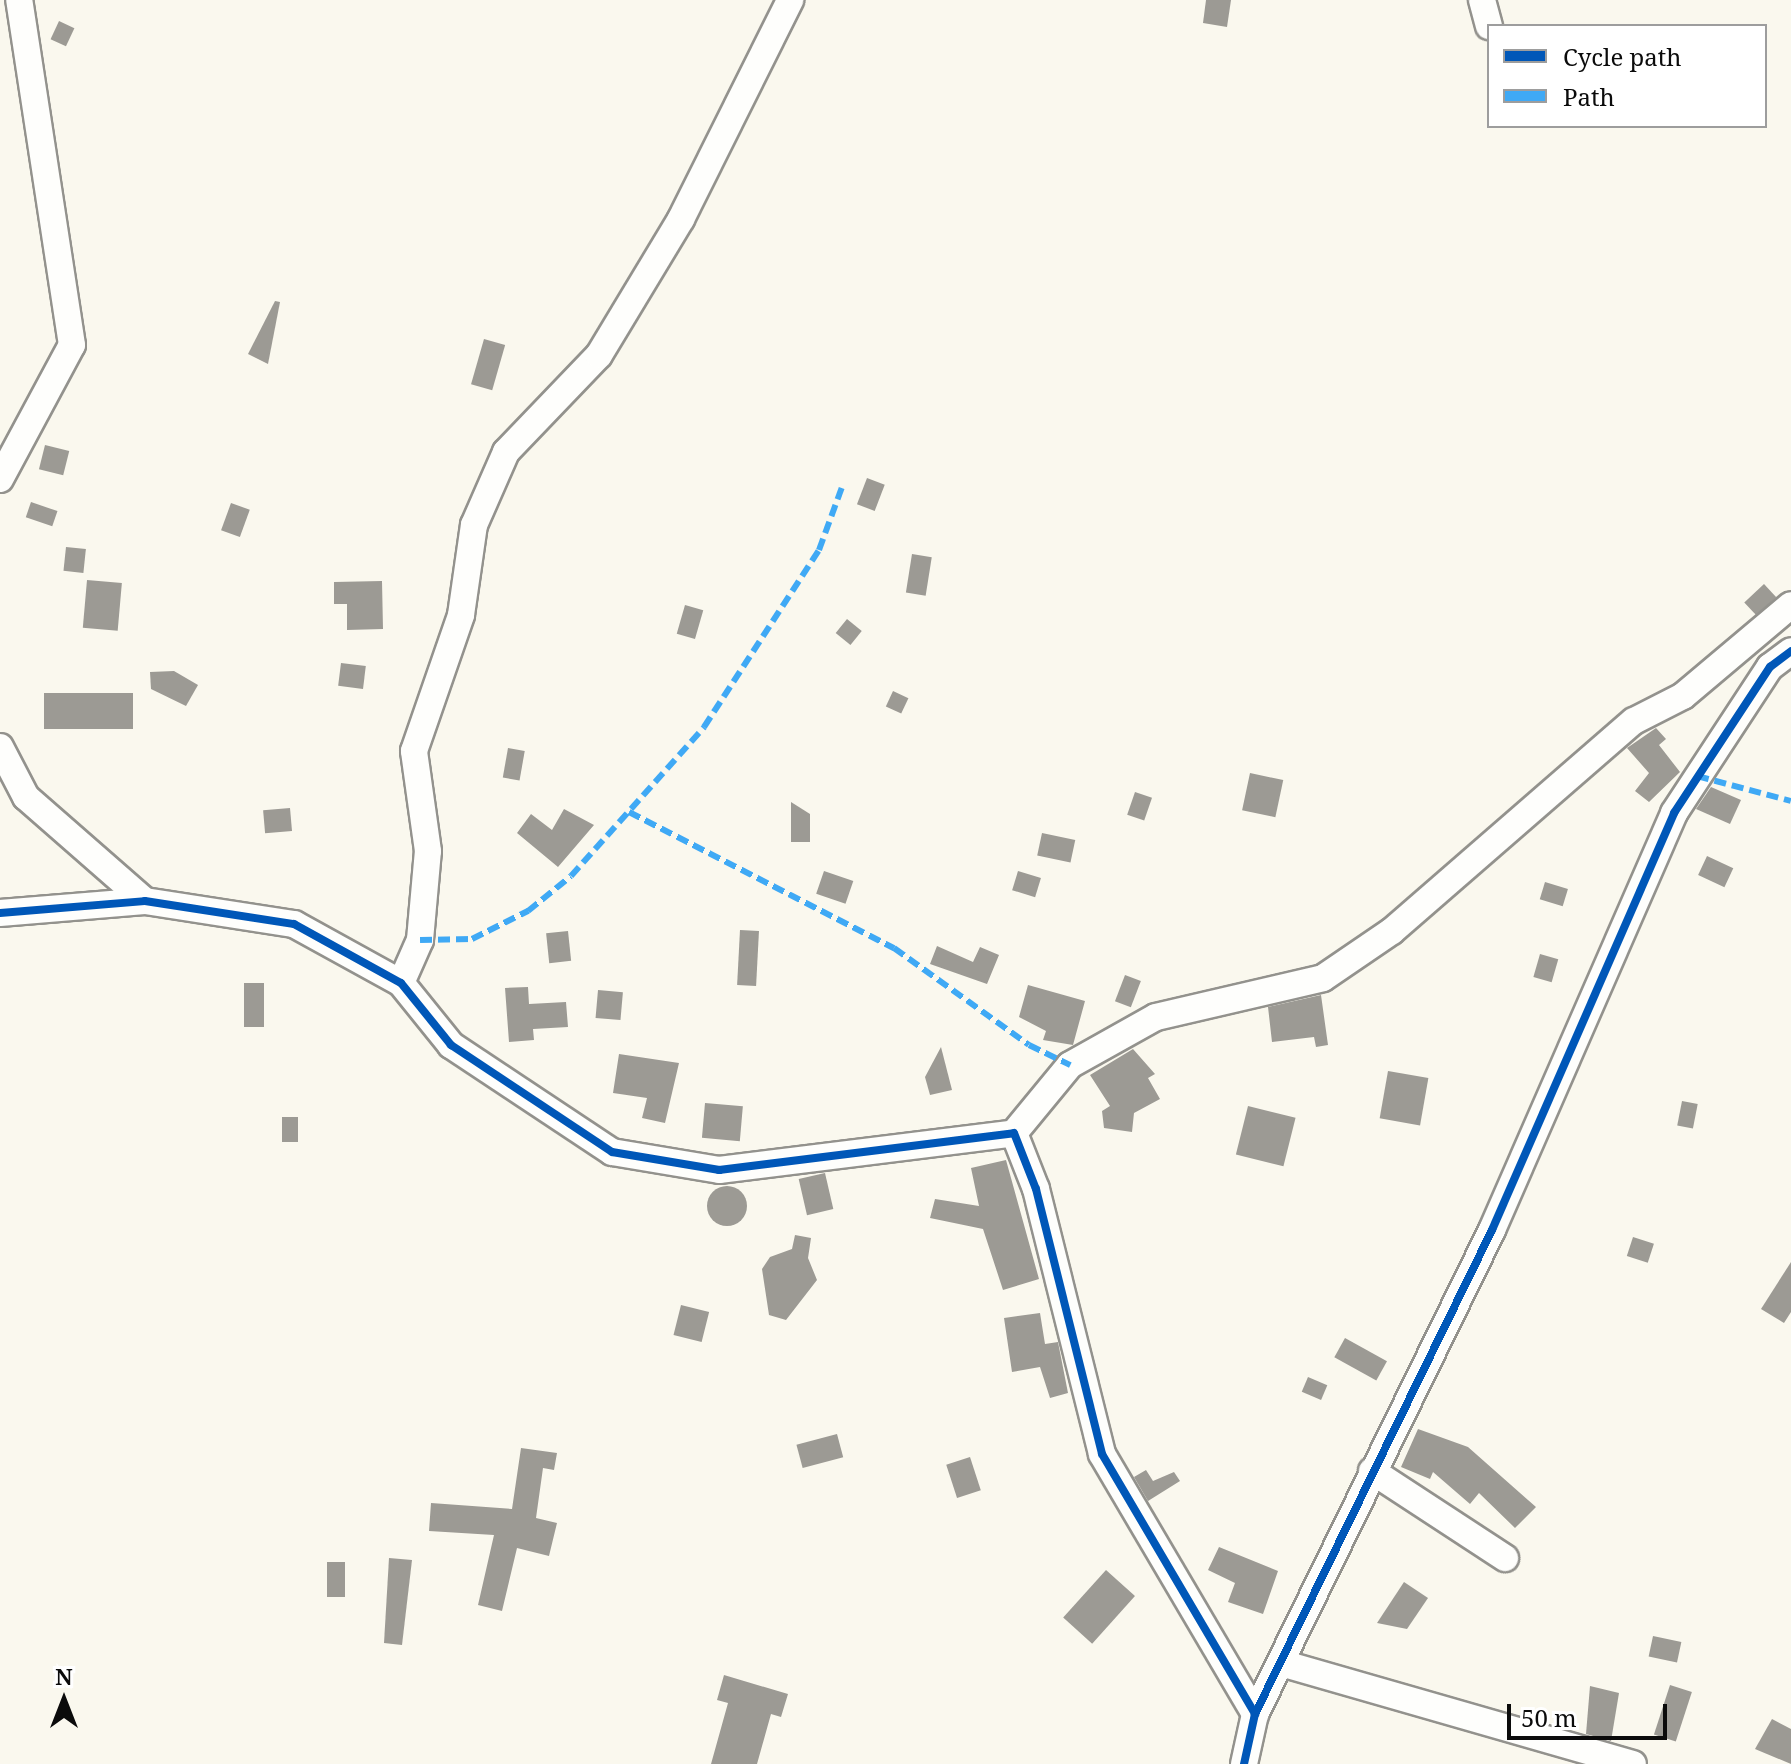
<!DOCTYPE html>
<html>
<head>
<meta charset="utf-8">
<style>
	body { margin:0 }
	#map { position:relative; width:1791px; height:1764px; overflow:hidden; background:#faf8ee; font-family:"Noto Serif",serif }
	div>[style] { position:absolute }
	.building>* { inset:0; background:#9c9a94; transform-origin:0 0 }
	.round { border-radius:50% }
	.roads { filter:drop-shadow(2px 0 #93928d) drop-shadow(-2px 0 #93928d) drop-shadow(0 2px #93928d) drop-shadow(0 -2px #93928d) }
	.minor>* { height:26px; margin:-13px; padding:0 13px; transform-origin:13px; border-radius:13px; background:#fefefc }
	.quiet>* { height:6px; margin-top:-3px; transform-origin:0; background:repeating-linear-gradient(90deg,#3fa9f5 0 12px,transparent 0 18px) }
	.cycleway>* { height:8px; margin:-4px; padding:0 4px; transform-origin:4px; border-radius:4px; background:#0057b8 }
	span { translate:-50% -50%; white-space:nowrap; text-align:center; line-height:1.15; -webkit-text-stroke:8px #fff; paint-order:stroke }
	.legend { position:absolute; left:1487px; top:24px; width:280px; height:104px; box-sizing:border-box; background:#fff; border:2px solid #9d9d9d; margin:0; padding:10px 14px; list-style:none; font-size:24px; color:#0b0b0b }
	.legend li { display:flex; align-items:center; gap:16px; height:40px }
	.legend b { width:40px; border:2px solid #9d9d9d }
	.north { position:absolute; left:24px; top:1660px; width:80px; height:80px; -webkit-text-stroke:6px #fff; paint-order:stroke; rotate:0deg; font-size:22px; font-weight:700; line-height:32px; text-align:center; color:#0b0b0b }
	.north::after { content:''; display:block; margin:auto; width:28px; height:36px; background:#0b0b0b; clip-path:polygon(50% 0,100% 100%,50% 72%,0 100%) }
	.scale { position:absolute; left:1507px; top:1704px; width:160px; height:36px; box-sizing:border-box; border:4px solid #0b0b0b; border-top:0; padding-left:10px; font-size:24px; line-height:28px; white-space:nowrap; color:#0b0b0b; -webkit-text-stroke:6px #fff; paint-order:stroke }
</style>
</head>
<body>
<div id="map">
	<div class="building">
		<div style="clip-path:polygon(1206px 0,1231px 0,1227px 27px,1203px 23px)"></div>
		<div style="left:59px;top:21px;width:17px;height:20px;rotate:25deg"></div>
		<div style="clip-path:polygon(275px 301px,280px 302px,268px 364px,248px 354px)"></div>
		<div style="left:484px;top:339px;width:22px;height:47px;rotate:16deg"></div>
		<div style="left:45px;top:445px;width:25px;height:25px;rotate:14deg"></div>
		<div style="left:867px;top:478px;width:19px;height:28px;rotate:21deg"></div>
		<div style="left:31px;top:502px;width:28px;height:16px;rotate:19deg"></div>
		<div style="left:231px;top:503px;width:20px;height:29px;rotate:20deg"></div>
		<div style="left:66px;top:547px;width:20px;height:24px;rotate:6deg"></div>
		<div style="left:912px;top:554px;width:20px;height:39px;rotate:9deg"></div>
		<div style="left:87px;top:580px;width:35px;height:48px;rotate:5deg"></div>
		<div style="clip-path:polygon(382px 581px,383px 629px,347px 630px,347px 604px,334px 604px,334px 582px)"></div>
		<div style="left:1764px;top:584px;width:18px;height:27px;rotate:47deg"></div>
		<div style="left:685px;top:605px;width:19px;height:30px;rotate:16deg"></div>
		<div style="left:847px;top:619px;width:19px;height:18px;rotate:39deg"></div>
		<div style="left:341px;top:663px;width:25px;height:23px;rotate:7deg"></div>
		<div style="clip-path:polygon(174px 671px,198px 685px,186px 706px,151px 689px,150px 672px)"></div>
		<div style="left:893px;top:691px;width:17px;height:17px;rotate:25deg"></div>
		<div style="left:44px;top:693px;width:89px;height:36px"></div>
		<div style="clip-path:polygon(1656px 728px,1666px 739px,1659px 745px,1680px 772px,1649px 802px,1635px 791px,1649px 773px,1627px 748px)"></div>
		<div style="left:508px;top:748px;width:17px;height:30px;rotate:10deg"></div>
		<div style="left:1250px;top:773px;width:34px;height:38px;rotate:12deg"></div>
		<div style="clip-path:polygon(1711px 787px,1741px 800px,1730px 824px,1696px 809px)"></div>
		<div style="left:1135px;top:792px;width:18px;height:24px;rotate:19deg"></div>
		<div style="clip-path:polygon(791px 802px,810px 814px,810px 842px,791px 842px)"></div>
		<div style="left:290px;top:808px;width:23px;height:27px;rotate:85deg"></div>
		<div style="clip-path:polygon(564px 809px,594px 825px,558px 867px,517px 833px,531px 814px,552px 830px)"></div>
		<div style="left:1042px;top:833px;width:34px;height:23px;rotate:12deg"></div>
		<div style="left:1707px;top:856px;width:29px;height:21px;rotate:25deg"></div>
		<div style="left:824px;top:871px;width:31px;height:24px;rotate:19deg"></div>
		<div style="left:1018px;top:871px;width:24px;height:20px;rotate:17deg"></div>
		<div style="left:1545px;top:882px;width:24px;height:18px;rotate:17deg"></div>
		<div style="left:740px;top:930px;width:19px;height:55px;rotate:3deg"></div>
		<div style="left:568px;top:931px;width:30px;height:22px;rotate:84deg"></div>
		<div style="clip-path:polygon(937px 946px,973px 962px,980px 947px,999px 955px,987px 984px,930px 964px)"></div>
		<div style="left:1540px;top:954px;width:19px;height:24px;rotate:16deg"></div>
		<div style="left:1125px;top:975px;width:17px;height:28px;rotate:21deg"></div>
		<div style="left:244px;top:983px;width:20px;height:44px"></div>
		<div style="clip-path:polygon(1028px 985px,1085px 1001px,1073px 1045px,1043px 1040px,1046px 1031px,1019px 1017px)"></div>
		<div style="clip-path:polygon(528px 987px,529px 1004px,566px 1002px,568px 1027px,533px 1029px,534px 1040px,509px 1042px,505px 988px)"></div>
		<div style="left:598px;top:990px;width:25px;height:28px;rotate:5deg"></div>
		<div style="clip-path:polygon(1321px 995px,1328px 1045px,1316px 1047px,1314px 1037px,1272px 1042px,1268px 1007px)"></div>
		<div style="clip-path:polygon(941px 1047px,952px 1090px,930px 1095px,925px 1077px)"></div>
		<div style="clip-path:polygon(1133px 1049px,1155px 1074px,1148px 1078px,1160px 1099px,1134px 1113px,1132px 1132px,1104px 1128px,1102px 1111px,1110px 1106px,1090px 1075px)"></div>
		<div style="clip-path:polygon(619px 1054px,679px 1063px,665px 1123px,642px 1118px,647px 1098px,613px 1093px)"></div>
		<div style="left:1388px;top:1071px;width:41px;height:48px;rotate:10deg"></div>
		<div style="left:1682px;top:1101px;width:16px;height:25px;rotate:11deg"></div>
		<div style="left:705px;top:1103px;width:38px;height:35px;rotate:5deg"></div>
		<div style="left:1248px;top:1106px;width:49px;height:50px;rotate:14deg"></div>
		<div style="left:282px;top:1117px;width:16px;height:25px"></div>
		<div style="clip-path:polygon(1006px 1160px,1039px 1279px,1003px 1290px,983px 1229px,930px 1218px,935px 1199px,979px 1206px,971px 1168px)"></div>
		<div style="left:825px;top:1173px;width:37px;height:27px;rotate:77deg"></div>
		<div class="round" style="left:707px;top:1186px;width:40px;height:40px"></div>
		<div style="clip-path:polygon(795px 1235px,811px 1238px,808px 1258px,817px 1280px,786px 1320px,769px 1315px,762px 1269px,770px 1257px,792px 1249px)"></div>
		<div style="left:1633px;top:1237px;width:22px;height:20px;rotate:18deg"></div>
		<div style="clip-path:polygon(1791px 1262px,1791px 1312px,1784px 1323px,1761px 1309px)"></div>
		<div style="left:681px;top:1305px;width:29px;height:31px;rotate:14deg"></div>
		<div style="clip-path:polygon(1040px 1313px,1045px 1344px,1058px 1342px,1068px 1393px,1050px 1398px,1040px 1367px,1012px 1372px,1004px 1318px)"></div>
		<div style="left:1345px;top:1338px;width:48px;height:22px;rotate:29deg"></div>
		<div style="left:1308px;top:1377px;width:21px;height:16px;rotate:23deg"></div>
		<div style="clip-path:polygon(1418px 1429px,1468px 1447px,1536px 1507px,1515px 1528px,1479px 1493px,1470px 1504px,1433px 1472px,1430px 1479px,1401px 1467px)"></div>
		<div style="left:837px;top:1434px;width:24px;height:42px;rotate:75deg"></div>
		<div style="clip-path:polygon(521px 1448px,557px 1453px,554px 1470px,543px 1468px,536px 1518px,557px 1523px,549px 1556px,517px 1548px,502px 1611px,478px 1605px,494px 1535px,429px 1531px,431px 1503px,512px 1509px)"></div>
		<div style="left:970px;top:1457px;width:35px;height:25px;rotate:72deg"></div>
		<div style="clip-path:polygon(1146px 1470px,1153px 1481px,1174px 1472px,1180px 1481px,1148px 1501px,1134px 1477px)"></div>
		<div style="clip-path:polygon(1219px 1547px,1278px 1571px,1263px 1614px,1228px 1602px,1235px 1583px,1208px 1570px)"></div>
		<div style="clip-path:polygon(389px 1558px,412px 1560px,402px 1645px,384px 1643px)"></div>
		<div style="left:327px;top:1562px;width:18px;height:35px"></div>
		<div style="left:1106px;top:1570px;width:39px;height:64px;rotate:42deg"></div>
		<div style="clip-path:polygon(1404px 1582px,1428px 1598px,1407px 1629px,1377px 1623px)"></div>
		<div style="left:1653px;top:1636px;width:29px;height:21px;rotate:12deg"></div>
		<div style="clip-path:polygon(724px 1675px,788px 1694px,781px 1717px,771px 1714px,757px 1764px,711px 1764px,728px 1703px,717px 1700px)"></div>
		<div style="left:1670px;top:1685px;width:23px;height:52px;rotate:18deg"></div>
		<div style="clip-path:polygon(1590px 1686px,1619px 1693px,1611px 1741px,1586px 1734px)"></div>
		<div style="clip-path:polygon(1772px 1719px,1791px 1729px,1791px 1764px,1755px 1749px)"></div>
	</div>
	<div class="roads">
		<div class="minor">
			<div style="left:1482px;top:0;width:27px;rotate:75deg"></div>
			<div style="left:0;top:479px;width:152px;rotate:-61.8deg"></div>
			<div style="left:72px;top:345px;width:349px;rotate:-98.7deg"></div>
			<div style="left:0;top:747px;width:56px;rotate:62.5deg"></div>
			<div style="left:26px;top:797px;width:158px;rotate:41.2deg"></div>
			<div style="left:0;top:913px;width:145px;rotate:-4.7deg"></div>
			<div style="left:145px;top:901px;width:151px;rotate:8.8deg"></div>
			<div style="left:294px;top:924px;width:122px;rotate:28.9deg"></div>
			<div style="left:401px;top:983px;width:80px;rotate:51.1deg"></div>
			<div style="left:451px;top:1045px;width:193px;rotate:33.6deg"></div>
			<div style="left:612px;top:1152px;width:109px;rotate:9.5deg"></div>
			<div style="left:719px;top:1170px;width:297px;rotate:-7.1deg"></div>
			<div style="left:1014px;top:1133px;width:60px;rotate:68.6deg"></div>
			<div style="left:1036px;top:1189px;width:273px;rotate:76deg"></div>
			<div style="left:1102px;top:1454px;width:302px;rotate:59.5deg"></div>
			<div style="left:401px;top:983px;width:47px;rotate:-66.2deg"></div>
			<div style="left:420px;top:940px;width:89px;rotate:-84.9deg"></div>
			<div style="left:428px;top:851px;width:101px;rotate:-98deg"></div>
			<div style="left:414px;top:751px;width:144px;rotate:-70.9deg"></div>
			<div style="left:461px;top:615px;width:91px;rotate:-81.8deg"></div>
			<div style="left:474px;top:525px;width:80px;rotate:-66.3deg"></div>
			<div style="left:506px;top:452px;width:134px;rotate:-46.2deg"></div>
			<div style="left:599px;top:355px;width:159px;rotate:-58.9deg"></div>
			<div style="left:681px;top:219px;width:245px;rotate:-63.5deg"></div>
			<div style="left:1014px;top:1133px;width:88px;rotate:-50.5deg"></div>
			<div style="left:1070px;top:1065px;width:98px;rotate:-29.2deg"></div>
			<div style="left:1156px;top:1017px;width:171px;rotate:-13.1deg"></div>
			<div style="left:1323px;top:978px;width:83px;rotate:-34.3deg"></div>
			<div style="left:1392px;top:931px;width:320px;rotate:-41deg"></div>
			<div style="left:1634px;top:721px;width:55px;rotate:-27deg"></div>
			<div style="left:1683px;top:696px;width:141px;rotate:-40.1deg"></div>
			<div style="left:1372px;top:1471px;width:159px;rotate:33.2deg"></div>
			<div style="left:1281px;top:1663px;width:366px;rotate:16deg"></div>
			<div style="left:1244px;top:1764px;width:51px;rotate:-77.6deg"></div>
			<div style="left:1255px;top:1714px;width:539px;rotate:-63.91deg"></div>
			<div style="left:1492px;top:1230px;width:455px;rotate:-66.4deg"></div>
			<div style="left:1674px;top:813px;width:175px;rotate:-56.7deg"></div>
			<div style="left:1770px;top:667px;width:26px;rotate:-37deg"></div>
		</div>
	</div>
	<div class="quiet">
		<div style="left:1697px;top:776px;width:97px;rotate:14.9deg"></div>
		<div style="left:629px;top:812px;width:298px;rotate:27.2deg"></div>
		<div style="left:894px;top:948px;width:166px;rotate:35.7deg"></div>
		<div style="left:1029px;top:1045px;width:46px;rotate:26deg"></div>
		<div style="left:420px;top:940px;width:52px;rotate:-1.1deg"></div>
		<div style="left:472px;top:939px;width:63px;rotate:-26.6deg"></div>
		<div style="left:528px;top:911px;width:55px;rotate:-39.1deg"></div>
		<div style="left:571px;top:876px;width:200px;rotate:-48.2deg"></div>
		<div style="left:704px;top:727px;width:211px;rotate:-57deg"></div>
		<div style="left:819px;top:550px;width:67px;rotate:-69.9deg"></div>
	</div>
	<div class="cycleway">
		<div style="left:0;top:913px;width:145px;rotate:-4.7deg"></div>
		<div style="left:145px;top:901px;width:151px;rotate:8.8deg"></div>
		<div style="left:294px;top:924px;width:122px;rotate:28.9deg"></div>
		<div style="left:401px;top:983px;width:80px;rotate:51.1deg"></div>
		<div style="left:451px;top:1045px;width:193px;rotate:33.6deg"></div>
		<div style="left:612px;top:1152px;width:109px;rotate:9.5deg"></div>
		<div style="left:719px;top:1170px;width:297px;rotate:-7.1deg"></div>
		<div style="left:1014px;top:1133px;width:60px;rotate:68.6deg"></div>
		<div style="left:1036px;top:1189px;width:273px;rotate:76deg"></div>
		<div style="left:1102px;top:1454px;width:302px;rotate:59.5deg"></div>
		<div style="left:1244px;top:1764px;width:51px;rotate:-77.6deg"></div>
		<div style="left:1255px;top:1714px;width:539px;rotate:-63.91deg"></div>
		<div style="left:1492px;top:1230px;width:455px;rotate:-66.4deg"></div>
		<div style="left:1674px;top:813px;width:175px;rotate:-56.7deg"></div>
		<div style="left:1770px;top:667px;width:26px;rotate:-37deg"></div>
	</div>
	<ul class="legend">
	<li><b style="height:10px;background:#0057b8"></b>Cycle path</li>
	<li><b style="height:10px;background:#3fa9f5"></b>Path</li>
	</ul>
	<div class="north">N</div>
	<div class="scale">50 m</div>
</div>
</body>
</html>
